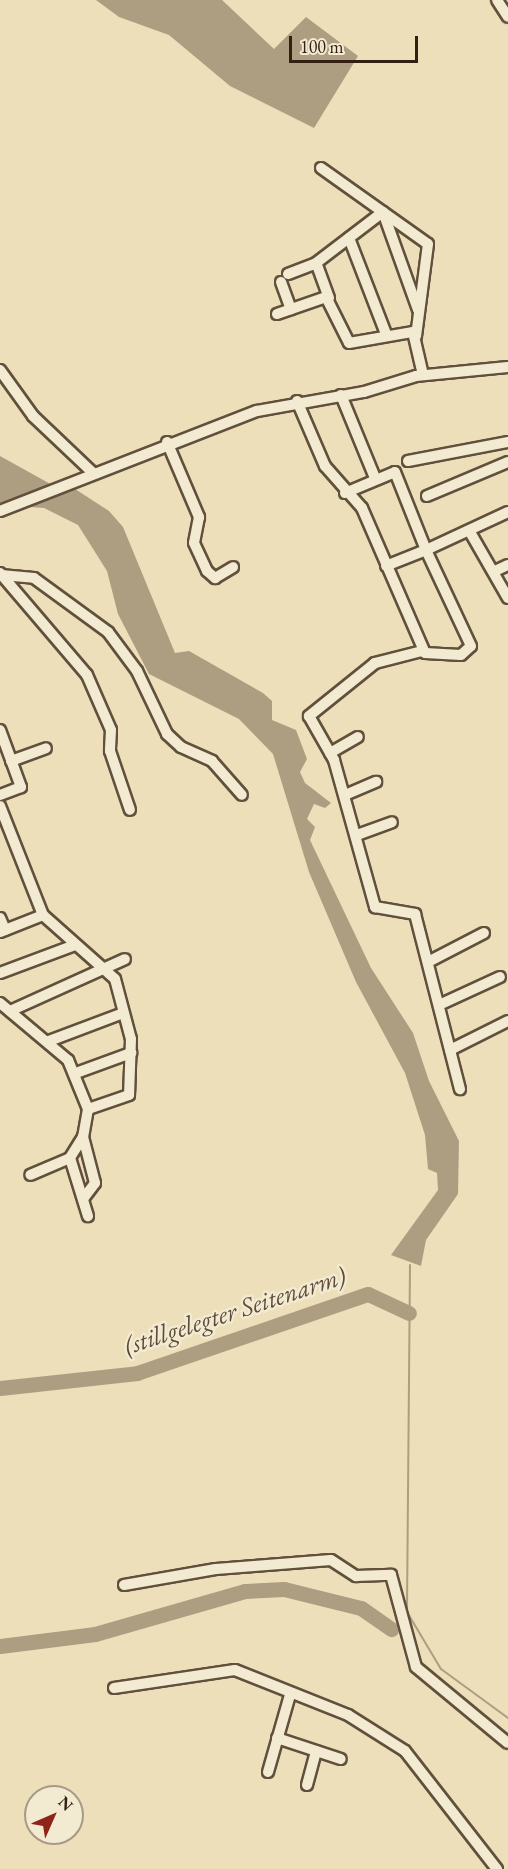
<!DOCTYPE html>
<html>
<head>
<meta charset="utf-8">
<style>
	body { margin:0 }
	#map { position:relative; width:508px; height:1869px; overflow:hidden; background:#ecdfb9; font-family:"EB Garamond",serif }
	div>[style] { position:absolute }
	.water>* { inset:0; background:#ad9e81 }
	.stream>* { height:2px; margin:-1px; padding:0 1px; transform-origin:1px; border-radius:1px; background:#ad9e81 }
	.river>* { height:15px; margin:-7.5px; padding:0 7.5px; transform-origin:7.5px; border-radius:7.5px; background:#ad9e81 }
	.roads { filter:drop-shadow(2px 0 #61503c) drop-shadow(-2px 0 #61503c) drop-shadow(0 2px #61503c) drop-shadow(0 -2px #61503c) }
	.minor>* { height:10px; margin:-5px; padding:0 5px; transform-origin:5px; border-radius:5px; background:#f3ead2 }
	span { translate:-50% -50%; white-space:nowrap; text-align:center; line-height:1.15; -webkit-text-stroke:5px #f3ead2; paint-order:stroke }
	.water-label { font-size:26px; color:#5e4c3a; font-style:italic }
	.north { position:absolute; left:24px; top:1785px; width:60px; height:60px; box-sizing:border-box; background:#f3ead2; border:2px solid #a69986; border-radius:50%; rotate:45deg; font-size:16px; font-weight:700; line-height:24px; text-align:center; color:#332013 }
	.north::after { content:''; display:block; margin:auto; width:21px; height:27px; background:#8f2418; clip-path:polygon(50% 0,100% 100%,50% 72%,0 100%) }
	.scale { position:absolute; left:289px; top:36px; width:129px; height:27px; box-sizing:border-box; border:3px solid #332013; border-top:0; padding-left:8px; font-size:18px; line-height:21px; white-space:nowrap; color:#332013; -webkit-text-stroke:4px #f3ead2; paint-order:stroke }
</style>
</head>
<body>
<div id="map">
	<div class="water">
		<div style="clip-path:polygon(96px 0,222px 0,274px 49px,306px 17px,358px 56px,314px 128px,230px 86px,169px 35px,119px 17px)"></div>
		<div style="clip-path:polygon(0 456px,54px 486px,72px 487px,109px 511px,123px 527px,175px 653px,189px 651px,263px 693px,272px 701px,272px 720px,296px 730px,307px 759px,300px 772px,305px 783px,331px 803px,325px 808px,314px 804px,307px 819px,315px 827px,310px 840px,371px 968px,413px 1033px,429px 1081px,459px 1141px,458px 1194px,426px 1240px,421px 1266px,391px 1255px,438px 1190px,437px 1173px,428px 1169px,425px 1135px,405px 1073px,356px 982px,309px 872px,273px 754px,239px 719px,149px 674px,118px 614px,107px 571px,78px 525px,44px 508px,0 505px)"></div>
	</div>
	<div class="stream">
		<div style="left:410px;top:1265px;width:347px;rotate:90.5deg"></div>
		<div style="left:407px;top:1612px;width:66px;rotate:59.2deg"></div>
		<div style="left:441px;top:1669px;width:83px;rotate:36.2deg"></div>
	</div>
	<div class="river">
		<div style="left:0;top:1388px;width:138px;rotate:-6.2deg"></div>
		<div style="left:137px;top:1373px;width:244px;rotate:-18.9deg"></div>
		<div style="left:368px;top:1294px;width:45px;rotate:24.9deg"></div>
		<div style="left:0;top:1646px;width:96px;rotate:-7.2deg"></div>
		<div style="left:95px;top:1634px;width:156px;rotate:-16deg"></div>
		<div style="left:245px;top:1591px;width:39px;rotate:-3deg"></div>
		<div style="left:284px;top:1589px;width:79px;rotate:13.9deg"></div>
		<div style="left:361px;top:1608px;width:37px;rotate:35deg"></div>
	</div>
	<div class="roads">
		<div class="minor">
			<div style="left:497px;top:0;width:20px;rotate:57deg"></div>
			<div style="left:321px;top:168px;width:131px;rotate:35.4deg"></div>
			<div style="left:428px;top:244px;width:93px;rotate:97.4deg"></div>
			<div style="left:383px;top:212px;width:104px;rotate:70.3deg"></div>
			<div style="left:349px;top:238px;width:103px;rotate:68.9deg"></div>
			<div style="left:288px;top:274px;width:30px;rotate:-21deg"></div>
			<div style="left:281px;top:282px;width:29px;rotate:70deg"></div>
			<div style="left:329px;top:298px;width:37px;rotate:-110deg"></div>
			<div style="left:316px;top:263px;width:84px;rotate:-37.3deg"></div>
			<div style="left:277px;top:314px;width:52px;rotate:-19.1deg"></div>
			<div style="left:326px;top:297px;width:51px;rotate:63.4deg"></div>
			<div style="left:349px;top:343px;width:65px;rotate:-9.8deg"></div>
			<div style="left:413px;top:332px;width:44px;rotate:76.9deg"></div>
			<div style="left:0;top:370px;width:57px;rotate:54.3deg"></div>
			<div style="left:33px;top:416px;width:83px;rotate:43.5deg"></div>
			<div style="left:341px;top:395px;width:90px;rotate:67.7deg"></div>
			<div style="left:297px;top:401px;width:71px;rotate:66.7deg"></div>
			<div style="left:325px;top:466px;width:56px;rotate:48.6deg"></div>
			<div style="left:362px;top:508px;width:158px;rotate:66.5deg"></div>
			<div style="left:425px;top:653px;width:36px;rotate:3deg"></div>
			<div style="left:461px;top:655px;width:13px;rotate:-42deg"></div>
			<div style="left:471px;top:646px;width:106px;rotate:-115.1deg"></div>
			<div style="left:426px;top:550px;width:90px;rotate:-24.9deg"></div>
			<div style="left:167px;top:442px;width:82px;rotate:66.9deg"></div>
			<div style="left:199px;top:517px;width:26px;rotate:101deg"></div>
			<div style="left:194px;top:543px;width:31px;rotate:65deg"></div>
			<div style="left:207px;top:571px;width:11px;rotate:41deg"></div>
			<div style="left:215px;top:578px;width:21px;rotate:-31deg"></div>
			<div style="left:408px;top:461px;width:102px;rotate:-10.8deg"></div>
			<div style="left:345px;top:493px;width:54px;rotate:-22.8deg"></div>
			<div style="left:395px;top:472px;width:84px;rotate:68.3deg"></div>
			<div style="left:426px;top:550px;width:43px;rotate:158.2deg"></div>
			<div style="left:427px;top:496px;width:88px;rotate:-22.8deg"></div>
			<div style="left:0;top:511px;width:276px;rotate:-21.3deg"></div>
			<div style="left:257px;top:411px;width:109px;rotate:-10.1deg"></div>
			<div style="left:364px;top:392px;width:54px;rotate:-17.1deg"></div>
			<div style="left:416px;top:376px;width:92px;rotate:-5.6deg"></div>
			<div style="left:470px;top:532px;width:76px;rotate:60.1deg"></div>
			<div style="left:495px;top:571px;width:14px;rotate:-25deg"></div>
			<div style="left:0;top:573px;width:134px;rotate:49.5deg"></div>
			<div style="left:87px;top:675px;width:60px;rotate:66.4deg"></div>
			<div style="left:111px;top:730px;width:21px;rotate:93deg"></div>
			<div style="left:110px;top:751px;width:62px;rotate:71.3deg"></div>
			<div style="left:1px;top:575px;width:33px;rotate:5deg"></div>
			<div style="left:34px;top:578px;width:92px;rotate:36.1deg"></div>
			<div style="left:108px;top:632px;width:49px;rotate:53.4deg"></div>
			<div style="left:137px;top:671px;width:70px;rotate:64.5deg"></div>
			<div style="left:167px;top:734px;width:19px;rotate:43deg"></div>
			<div style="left:181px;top:747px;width:34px;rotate:24deg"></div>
			<div style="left:212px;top:761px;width:45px;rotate:48.6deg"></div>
			<div style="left:422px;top:651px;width:49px;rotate:165.7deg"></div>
			<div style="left:375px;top:663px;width:85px;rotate:141.2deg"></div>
			<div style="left:309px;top:716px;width:51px;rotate:60.4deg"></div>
			<div style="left:334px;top:760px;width:153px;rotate:74.4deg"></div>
			<div style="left:375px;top:907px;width:41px;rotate:9.9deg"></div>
			<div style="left:415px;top:914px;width:181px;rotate:75.6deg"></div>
			<div style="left:0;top:730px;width:61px;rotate:69.8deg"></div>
			<div style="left:21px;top:787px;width:22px;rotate:159deg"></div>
			<div style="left:330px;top:753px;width:32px;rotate:-30deg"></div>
			<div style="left:11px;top:761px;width:37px;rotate:-20deg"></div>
			<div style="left:345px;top:795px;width:34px;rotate:-23deg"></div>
			<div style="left:0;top:806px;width:117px;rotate:68.5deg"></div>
			<div style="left:43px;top:915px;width:96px;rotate:41.6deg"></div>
			<div style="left:115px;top:979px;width:62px;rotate:75.1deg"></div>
			<div style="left:131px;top:1039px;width:56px;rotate:92deg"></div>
			<div style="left:129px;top:1095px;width:43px;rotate:161.1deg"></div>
			<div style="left:357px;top:835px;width:37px;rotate:-20deg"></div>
			<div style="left:0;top:918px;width:13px;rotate:67deg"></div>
			<div style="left:0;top:932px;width:46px;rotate:-21.6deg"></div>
			<div style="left:428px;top:962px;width:63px;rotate:-27.4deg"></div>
			<div style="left:0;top:973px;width:80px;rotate:-20.5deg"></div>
			<div style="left:0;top:1003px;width:89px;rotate:40deg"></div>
			<div style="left:68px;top:1060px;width:53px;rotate:67.8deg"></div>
			<div style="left:88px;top:1109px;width:28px;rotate:100deg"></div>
			<div style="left:83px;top:1137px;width:25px;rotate:122deg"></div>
			<div style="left:70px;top:1158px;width:43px;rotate:157deg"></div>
			<div style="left:439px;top:1005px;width:67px;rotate:-24.7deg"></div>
			<div style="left:10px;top:1011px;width:126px;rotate:-24.3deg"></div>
			<div style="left:49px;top:1041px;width:79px;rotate:-20.7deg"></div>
			<div style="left:450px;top:1050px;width:65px;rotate:-26.6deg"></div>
			<div style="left:76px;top:1073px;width:59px;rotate:-20deg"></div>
			<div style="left:70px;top:1158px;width:61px;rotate:72.8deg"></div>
			<div style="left:83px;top:1199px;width:20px;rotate:-53deg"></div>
			<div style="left:95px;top:1183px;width:48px;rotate:-104.6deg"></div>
			<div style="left:124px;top:1585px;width:93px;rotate:-9.9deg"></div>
			<div style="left:216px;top:1569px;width:115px;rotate:-4.5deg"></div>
			<div style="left:331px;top:1560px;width:30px;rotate:33deg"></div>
			<div style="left:356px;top:1576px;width:35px;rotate:-2deg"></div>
			<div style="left:391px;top:1575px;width:95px;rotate:74.8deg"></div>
			<div style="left:416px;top:1667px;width:119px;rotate:39.6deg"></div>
			<div style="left:114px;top:1688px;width:122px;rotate:-8.5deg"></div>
			<div style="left:235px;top:1670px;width:122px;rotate:21.7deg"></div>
			<div style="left:348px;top:1715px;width:67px;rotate:32.3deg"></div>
			<div style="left:405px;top:1751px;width:150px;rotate:52.1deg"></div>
			<div style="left:277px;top:1738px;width:67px;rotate:18.2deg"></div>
			<div style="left:268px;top:1772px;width:80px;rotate:-74.1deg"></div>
			<div style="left:307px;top:1785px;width:35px;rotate:-75deg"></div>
		</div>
	</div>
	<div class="water-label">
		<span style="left:235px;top:1311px;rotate:-18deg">(stillgelegter Seitenarm)</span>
	</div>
	<div class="north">N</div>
	<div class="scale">100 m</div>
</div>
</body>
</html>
